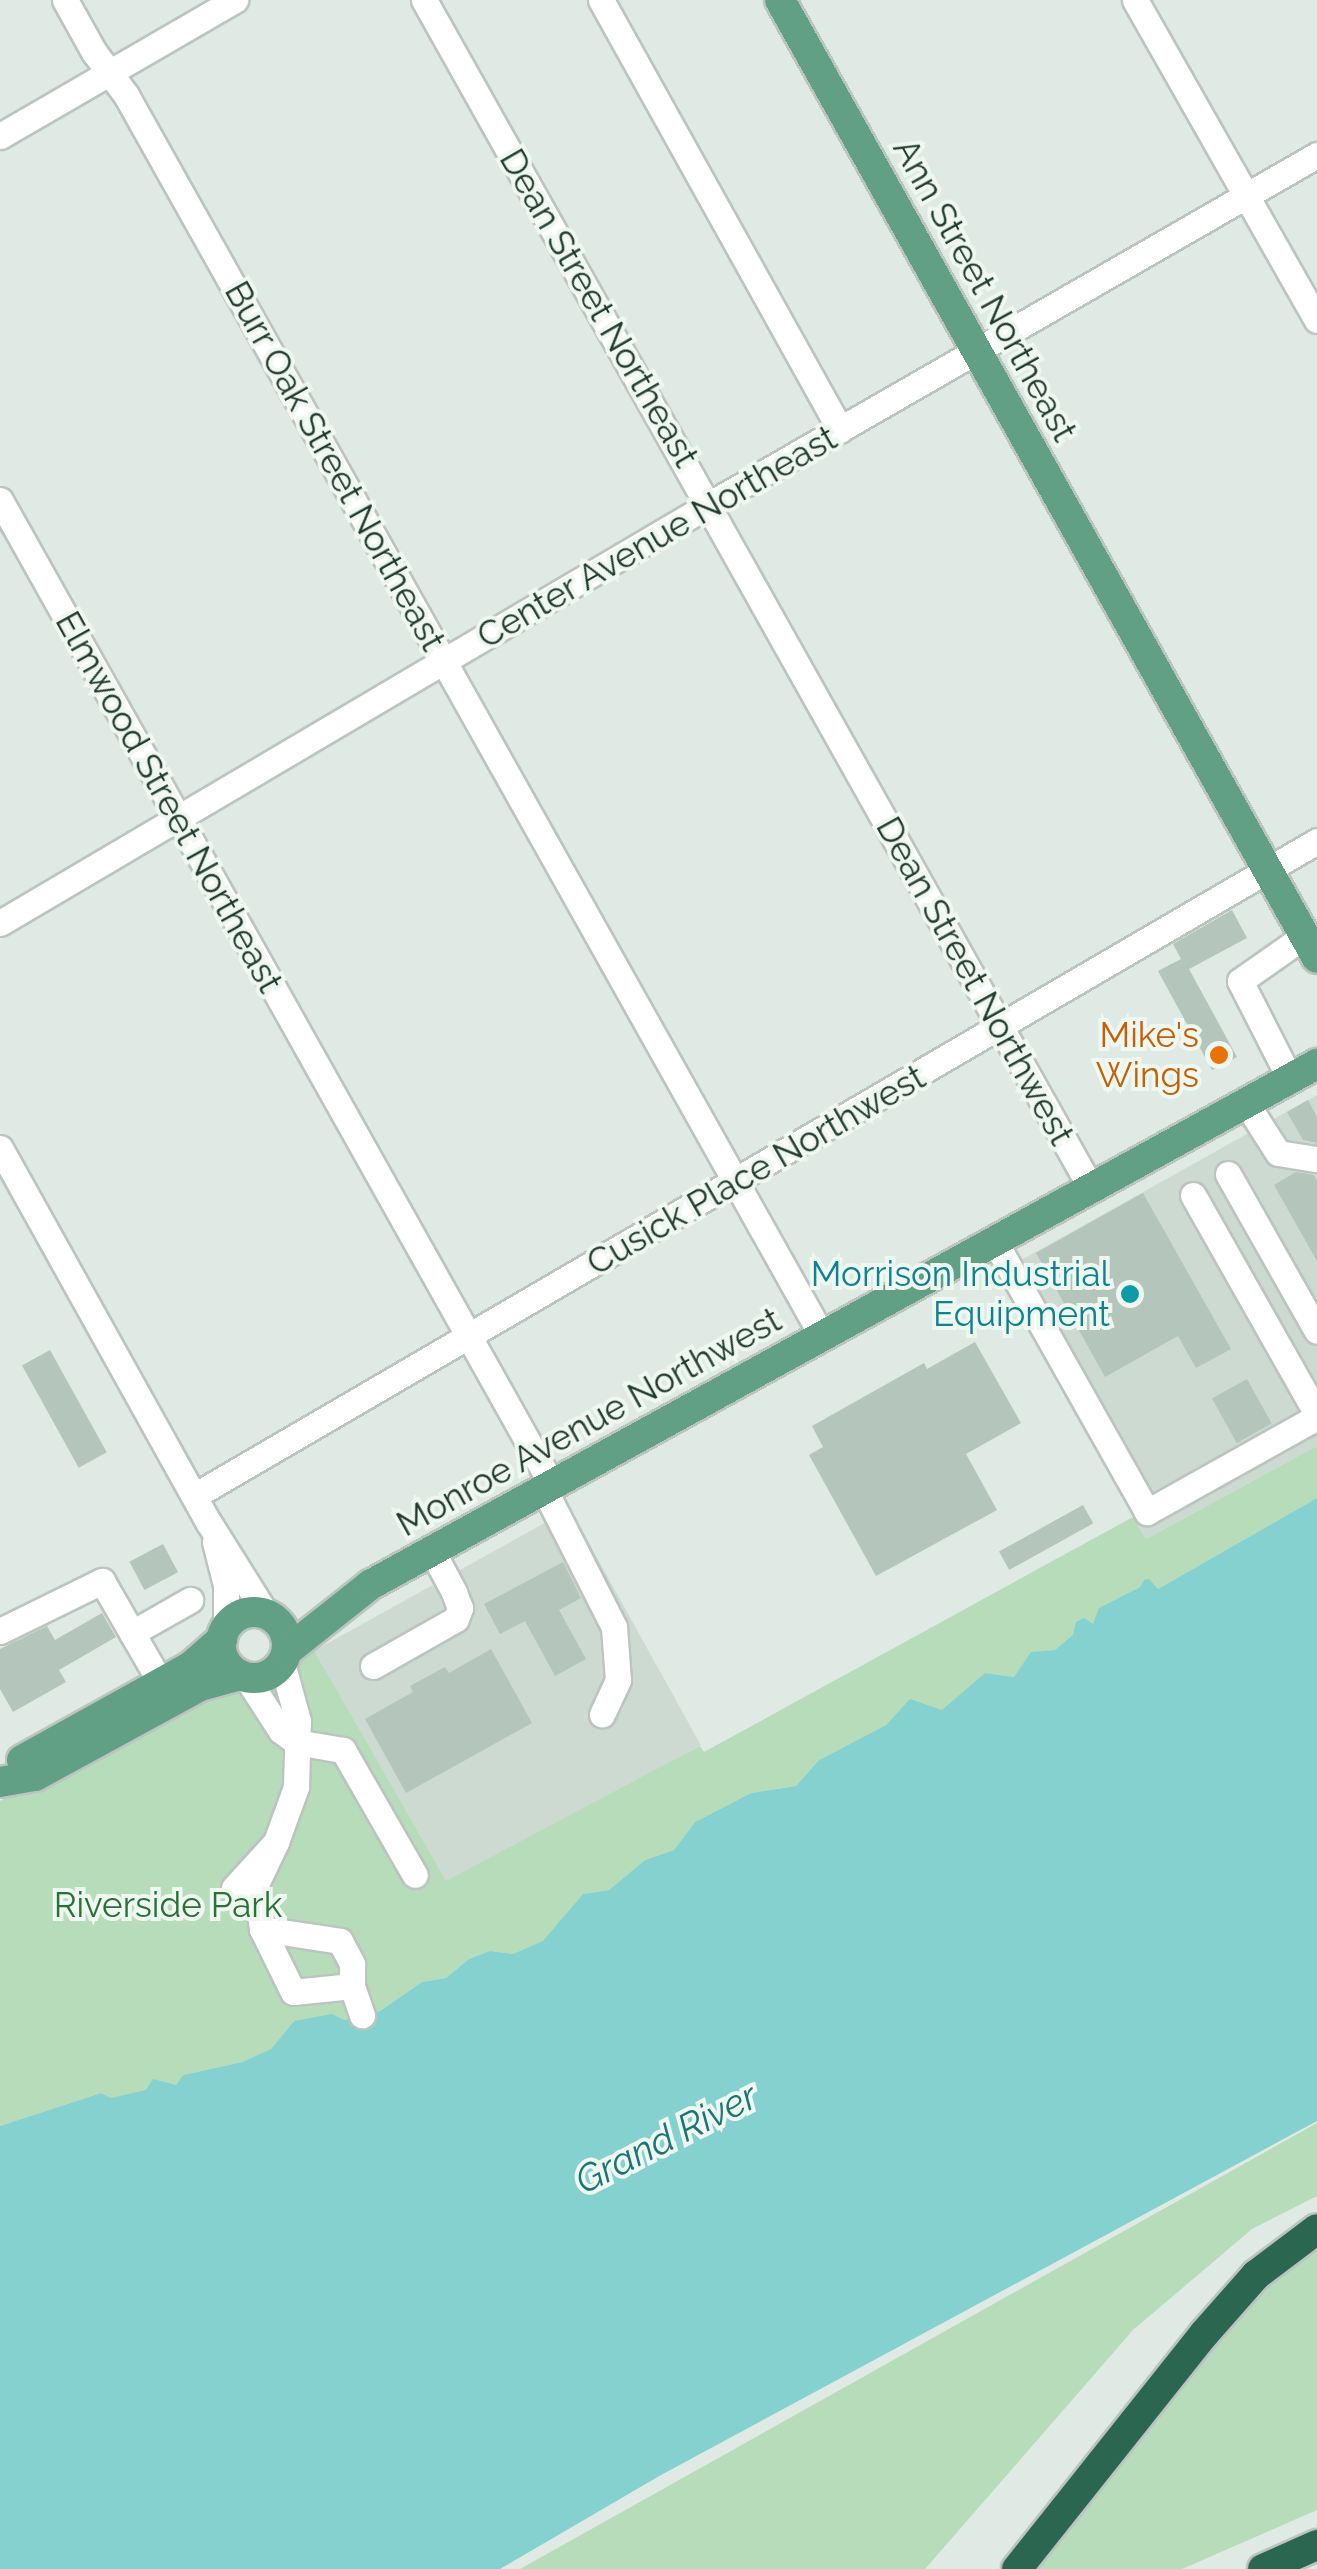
<!DOCTYPE html>
<html>
<head>
<meta charset="utf-8">
<style>
	body { margin:0 }
	#map { position:relative; width:1317px; height:2569px; overflow:hidden; background:#deeae3; font-family:Raleway,sans-serif }
	div>[style] { position:absolute }
	.built>* { inset:0; background:#cddad1; transform-origin:0 0 }
	.green>* { inset:0; background:#b7dcba }
	.water>* { inset:0; background:#85d1cf }
	.building>* { inset:0; background:#b4c5bb; transform-origin:0 0 }
	.roads { filter:drop-shadow(2px 0 #bcc4c0) drop-shadow(-2px 0 #bcc4c0) drop-shadow(0 2px #bcc4c0) drop-shadow(0 -2px #bcc4c0) }
	.minor>* { height:25px; margin:-12.5px; padding:0 12.5px; transform-origin:12.5px; border-radius:12.5px; background:#fff }
	.major>* { height:30px; margin:-15px; padding:0 15px; transform-origin:15px; border-radius:15px; background:#62a085 }
	.major>.ring { margin:-15px; padding:0; box-sizing:content-box; background:none; border:30px solid #62a085; border-radius:50% }
	.highway>* { height:30px; margin:-15px; padding:0 15px; transform-origin:15px; border-radius:15px; background:#2b6650 }
	.dots>* { width:28px; height:28px; translate:-50% -50%; box-sizing:border-box; border:5px solid #eff7f1; border-radius:50% }
	span { translate:-50% -50%; white-space:nowrap; text-align:center; line-height:1.15; -webkit-text-stroke:8px #eff7f1; paint-order:stroke }
	.street-label { font-size:35px; color:#203a2e }
	.food-label { font-size:35px; color:#c56008 }
	.right { translate:-100% -50%; text-align:right }
	.culture-label { font-size:35px; color:#0d838f }
	.park-label { font-size:35px; color:#2a7138 }
	.water-label { font-size:38px; color:#1a7675; font-style:italic }
</style>
</head>
<body>
<div id="map">
	<div class="built">
		<div style="clip-path:polygon(1317px 1095px,1317px 1446px,1146px 1539px,998px 1273px)"></div>
		<div style="left:570px;top:1509px;width:270px;height:292px;rotate:61deg"></div>
	</div>
	<div class="green">
		<div style="clip-path:polygon(1317px 1446px,1317px 1498px,1158px 1589px,1140px 1587px,1100px 1608px,1093px 1624px,1055px 1650px,1031px 1653px,1014px 1677px,985px 1673px,942px 1711px,910px 1700px,886px 1725px,819px 1760px,796px 1786px,751px 1793px,695px 1822px,674px 1850px,645px 1860px,609px 1890px,583px 1894px,544px 1941px,513px 1954px,490px 1951px,469px 1959px,446px 1978px,422px 1982px,380px 2011px,344px 2020px,294px 2021px,271px 2049px,242px 2062px,183px 2075px,176px 2085px,111px 2098px,101px 2093px,0 2126px,0 1801px,198px 1696px,269px 1683px,305px 1652px,315px 1652px,446px 1881px,700px 1746px,704px 1752px,1133px 1517px,1146px 1539px)"></div>
		<div style="clip-path:polygon(1317px 2123px,1317px 2196px,1252px 2229px,1133px 2330px,925px 2569px,520px 2569px)"></div>
		<div style="clip-path:polygon(1317px 2245px,1317px 2510px,1182px 2569px,1031px 2569px,1234px 2316px)"></div>
	</div>
	<div class="water">
		<div style="clip-path:polygon(1317px 1498px,1317px 2121px,661px 2475px,500px 2569px,0 2569px,0 2126px,101px 2093px,111px 2098px,146px 2090px,153px 2079px,176px 2085px,183px 2075px,242px 2062px,271px 2049px,294px 2021px,332px 2014px,344px 2020px,380px 2011px,422px 1982px,446px 1978px,469px 1959px,490px 1951px,513px 1954px,543px 1941px,583px 1894px,609px 1890px,645px 1860px,674px 1850px,695px 1822px,751px 1793px,796px 1786px,819px 1760px,886px 1725px,910px 1699px,942px 1710px,985px 1673px,1014px 1677px,1031px 1652px,1055px 1650px,1073px 1635px,1076px 1622px,1084px 1618px,1093px 1624px,1099px 1608px,1140px 1587px,1144px 1580px,1149px 1579px,1158px 1589px)"></div>
	</div>
	<div class="building">
		<div style="clip-path:polygon(1232px 910px,1247px 938px,1189px 969px,1237px 1057px,1212px 1070px,1158px 971px,1181px 959px,1173px 944px)"></div>
		<div style="clip-path:polygon(1308px 1100px,1317px 1117px,1317px 1143px,1303px 1140px,1287px 1112px)"></div>
		<div style="clip-path:polygon(1296px 1172px,1314px 1175px,1317px 1181px,1317px 1261px,1274px 1185px)"></div>
		<div style="clip-path:polygon(1143px 1193px,1231px 1349px,1196px 1368px,1178px 1336px,1105px 1377px,1036px 1253px)"></div>
		<div style="clip-path:polygon(975px 1342px,1021px 1423px,966px 1454px,997px 1510px,876px 1576px,809px 1455px,823px 1447px,812px 1426px,924px 1363px,927px 1369px)"></div>
		<div style="left:50px;top:1350px;width:117px;height:32px;rotate:61deg"></div>
		<div style="left:1247px;top:1379px;width:51px;height:40px;rotate:61deg"></div>
		<div style="left:1083px;top:1505px;width:21px;height:96px;rotate:61deg"></div>
		<div style="left:163px;top:1544px;width:32px;height:38px;rotate:62deg"></div>
		<div style="clip-path:polygon(563px 1562px,581px 1598px,559px 1610px,586px 1659px,555px 1676px,525px 1621px,500px 1634px,484px 1604px)"></div>
		<div style="clip-path:polygon(102px 1613px,116px 1637px,59px 1670px,66px 1682px,13px 1712px,0 1689px,0 1649px,47px 1626px,55px 1640px)"></div>
		<div style="clip-path:polygon(491px 1649px,532px 1723px,406px 1793px,365px 1719px,413px 1692px,410px 1686px,445px 1667px,449px 1673px)"></div>
	</div>
	<div class="roads">
		<div class="minor">
			<div style="left:65px;top:0;width:60px;rotate:60.9deg"></div>
			<div style="left:94px;top:52px;width:54px;rotate:53.3deg"></div>
			<div style="left:126px;top:95px;width:1423px;rotate:60.71deg"></div>
			<div style="left:424px;top:0;width:1362px;rotate:60.69deg"></div>
			<div style="left:601px;top:0;width:492px;rotate:60.9deg"></div>
			<div style="left:1135px;top:0;width:368px;rotate:60.4deg"></div>
			<div style="left:0;top:136px;width:272px;rotate:-30.1deg"></div>
			<div style="left:0;top:500px;width:1129px;rotate:60.73deg"></div>
			<div style="left:0;top:923px;width:824px;rotate:-30.55deg"></div>
			<div style="left:710px;top:504px;width:700px;rotate:-29.9deg"></div>
			<div style="left:1290px;top:1079px;width:110px;rotate:-117deg"></div>
			<div style="left:1240px;top:981px;width:78px;rotate:-35.1deg"></div>
			<div style="left:1246px;top:1103px;width:59px;rotate:57.4deg"></div>
			<div style="left:1278px;top:1153px;width:39px;rotate:9deg"></div>
			<div style="left:0;top:1148px;width:429px;rotate:60.9deg"></div>
			<div style="left:209px;top:1523px;width:107px;rotate:57.9deg"></div>
			<div style="left:1228px;top:1174px;width:180px;rotate:60.5deg"></div>
			<div style="left:1193px;top:1195px;width:252px;rotate:60.5deg"></div>
			<div style="left:995px;top:1242px;width:310px;rotate:60.6deg"></div>
			<div style="left:1147px;top:1512px;width:195px;rotate:-29.2deg"></div>
			<div style="left:544px;top:1489px;width:155px;rotate:63.1deg"></div>
			<div style="left:614px;top:1627px;width:53px;rotate:85.7deg"></div>
			<div style="left:618px;top:1680px;width:38px;rotate:115deg"></div>
			<div style="left:194px;top:1496px;width:1300px;rotate:-30.25deg"></div>
			<div style="left:215px;top:1542px;width:44px;rotate:75.7deg"></div>
			<div style="left:226px;top:1585px;width:43px;rotate:90deg"></div>
			<div style="left:0;top:1631px;width:114px;rotate:-26.1deg"></div>
			<div style="left:102px;top:1581px;width:118px;rotate:60deg"></div>
			<div style="left:132px;top:1633px;width:67px;rotate:-29.6deg"></div>
			<div style="left:373px;top:1666px;width:95px;rotate:-29.5deg"></div>
			<div style="left:456px;top:1619px;width:12px;rotate:-70deg"></div>
			<div style="left:460px;top:1608px;width:17px;rotate:-111deg"></div>
			<div style="left:454px;top:1592px;width:47px;rotate:-118.2deg"></div>
			<div style="left:246px;top:1677px;width:64px;rotate:57.1deg"></div>
			<div style="left:281px;top:1731px;width:19px;rotate:36deg"></div>
			<div style="left:296px;top:1742px;width:48px;rotate:9.7deg"></div>
			<div style="left:343px;top:1750px;width:144px;rotate:60.1deg"></div>
			<div style="left:234px;top:1888px;width:62px;rotate:-47.6deg"></div>
			<div style="left:276px;top:1842px;width:59px;rotate:-70deg"></div>
			<div style="left:296px;top:1787px;width:66px;rotate:-88.3deg"></div>
			<div style="left:298px;top:1721px;width:60px;rotate:-105.4deg"></div>
			<div style="left:262px;top:1929px;width:79px;rotate:8.7deg"></div>
			<div style="left:340px;top:1941px;width:26px;rotate:62deg"></div>
			<div style="left:352px;top:1964px;width:22px;rotate:90deg"></div>
			<div style="left:352px;top:1986px;width:59px;rotate:174.2deg"></div>
			<div style="left:293px;top:1992px;width:70px;rotate:-116.2deg"></div>
			<div style="left:262px;top:1929px;width:45px;rotate:-97.6deg"></div>
			<div style="left:256px;top:1884px;width:47px;rotate:-64.5deg"></div>
			<div style="left:352px;top:1986px;width:31px;rotate:71deg"></div>
		</div>
		<div class="major">
			<div style="left:780px;top:0;width:1098px;rotate:60.73deg"></div>
			<div class="ring" style="left:221px;top:1612px;width:36px;height:36px"></div>
			<div style="left:287px;top:1651px;width:106px;rotate:-38.5deg"></div>
			<div style="left:370px;top:1585px;width:1081px;rotate:-28.82deg"></div>
			<div style="left:22px;top:1760px;width:192px;rotate:-29deg"></div>
			<div style="left:190px;top:1667px;width:43px;rotate:-41.2deg"></div>
			<div style="left:0;top:1782px;width:36px;rotate:-10deg"></div>
			<div style="left:35px;top:1776px;width:188px;rotate:-28.6deg"></div>
			<div style="left:200px;top:1686px;width:42px;rotate:-15deg"></div>
		</div>
		<div class="highway">
			<div style="left:1017px;top:2569px;width:300px;rotate:-51.5deg"></div>
			<div style="left:1204px;top:2334px;width:79px;rotate:-48.6deg"></div>
			<div style="left:1256px;top:2275px;width:76px;rotate:-37deg"></div>
			<div style="left:1263px;top:2569px;width:59px;rotate:-24deg"></div>
		</div>
	</div>
	<div class="dots">
		<div style="left:1219px;top:1055px;background:#e8710a"></div>
		<div style="left:1130px;top:1294px;background:#0f9aa8"></div>
	</div>
	<div class="street-label">
		<span style="left:985px;top:290px;rotate:61deg">Ann Street Northeast</span>
		<span style="left:599px;top:308px;rotate:60deg">Dean Street Northeast</span>
		<span style="left:335px;top:466px;rotate:61deg">Burr Oak Street Northeast</span>
		<span style="left:657px;top:537px;rotate:-30deg">Center Avenue Northeast</span>
		<span style="left:169px;top:802px;rotate:61deg">Elmwood Street Northeast</span>
		<span style="left:975px;top:981px;rotate:61deg">Dean Street Northwest</span>
		<span style="left:756px;top:1170px;rotate:-30deg">Cusick Place Northwest</span>
		<span style="left:589px;top:1422px;rotate:-29deg">Monroe Avenue Northwest</span>
	</div>
	<div class="food-label">
		<span class="right" style="left:1199px;top:1055px">Mike's<br>Wings</span>
	</div>
	<div class="culture-label">
		<span class="right" style="left:1110px;top:1294px">Morrison Industrial<br>Equipment</span>
	</div>
	<div class="park-label">
		<span style="left:168px;top:1905px">Riverside Park</span>
	</div>
	<div class="water-label">
		<span style="left:666px;top:2138px;rotate:-27deg">Grand River</span>
	</div>
</div>
</body>
</html>
